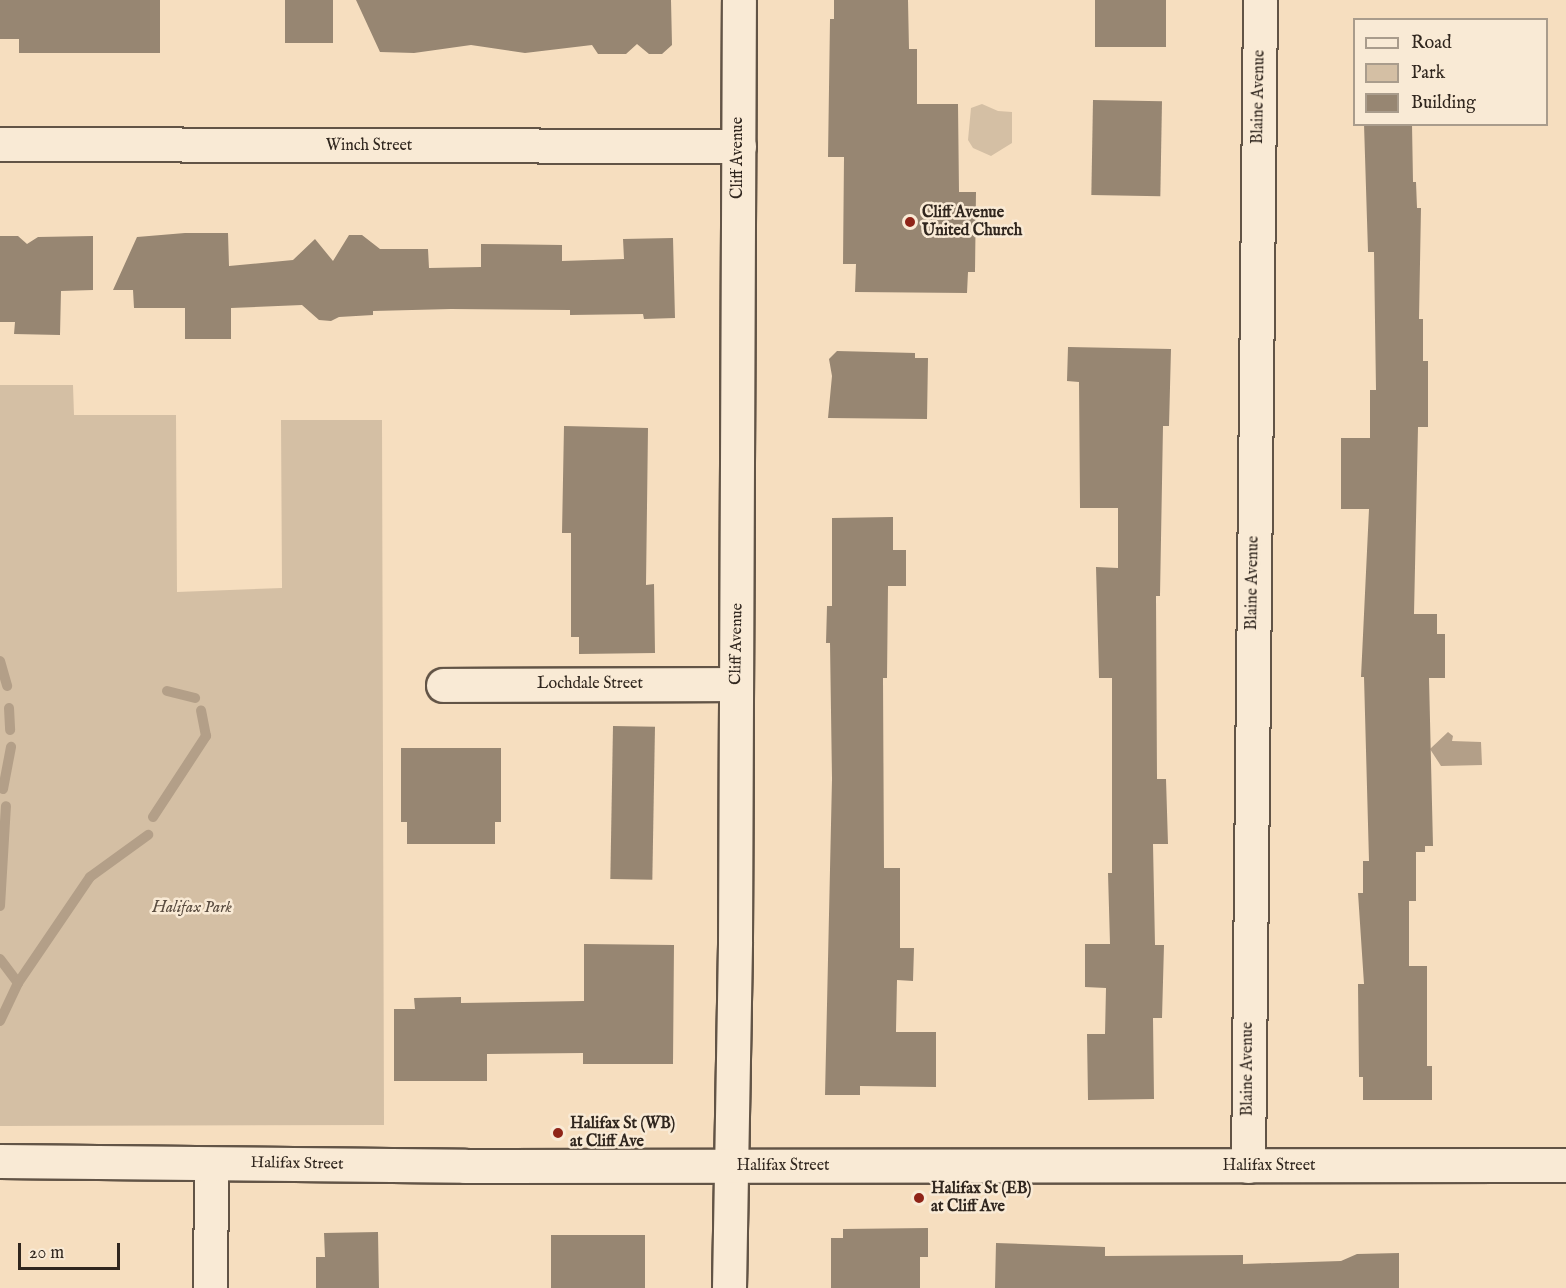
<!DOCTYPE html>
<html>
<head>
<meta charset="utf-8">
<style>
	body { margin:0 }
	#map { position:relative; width:1566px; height:1288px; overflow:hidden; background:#f6debf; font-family:"IM FELL English",serif }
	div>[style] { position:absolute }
	.green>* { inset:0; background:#d4bfa4 }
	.water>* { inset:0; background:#b39f88 }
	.stream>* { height:10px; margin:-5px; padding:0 5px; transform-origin:5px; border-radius:5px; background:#b39f88 }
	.building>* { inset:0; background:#978672; transform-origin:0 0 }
	.roads { filter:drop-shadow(2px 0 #625446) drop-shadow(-2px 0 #625446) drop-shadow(0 2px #625446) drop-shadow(0 -2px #625446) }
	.minor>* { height:33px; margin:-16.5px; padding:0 16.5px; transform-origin:16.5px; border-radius:16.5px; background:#f9ead5 }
	.tertiary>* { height:33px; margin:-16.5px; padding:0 16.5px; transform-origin:16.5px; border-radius:16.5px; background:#f9ead5 }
	.dots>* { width:16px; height:16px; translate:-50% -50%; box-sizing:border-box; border:3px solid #f9ead5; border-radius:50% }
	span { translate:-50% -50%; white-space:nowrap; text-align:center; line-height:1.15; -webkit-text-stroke:5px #f9ead5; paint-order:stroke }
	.street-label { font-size:16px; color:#30261e }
	.poi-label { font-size:16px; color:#30261e; font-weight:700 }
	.left { translate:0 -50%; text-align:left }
	.park-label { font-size:16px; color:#594c40; font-style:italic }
	.legend { position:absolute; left:1353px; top:18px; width:195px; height:108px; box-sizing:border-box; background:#f9ead5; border:2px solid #a99c8c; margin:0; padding:8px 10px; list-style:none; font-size:18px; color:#30261e }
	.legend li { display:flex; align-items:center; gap:12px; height:30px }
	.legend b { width:30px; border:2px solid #a99c8c }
	.scale { position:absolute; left:18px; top:1243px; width:102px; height:27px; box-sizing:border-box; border:3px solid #30261e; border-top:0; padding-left:8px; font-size:18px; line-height:21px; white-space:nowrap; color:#30261e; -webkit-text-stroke:4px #f9ead5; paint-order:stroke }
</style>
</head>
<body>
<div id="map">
	<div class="green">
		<div style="clip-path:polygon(982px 104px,998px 111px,1012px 112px,1012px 143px,991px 156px,973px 148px,968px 140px,971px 108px)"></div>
		<div style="clip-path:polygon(0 385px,73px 385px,74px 415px,176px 415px,177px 592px,282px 588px,281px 420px,382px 420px,384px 1125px,0 1126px)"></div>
	</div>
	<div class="water">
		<div style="clip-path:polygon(1448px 732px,1453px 736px,1452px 741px,1481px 742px,1482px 765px,1441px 766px,1430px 749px)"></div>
	</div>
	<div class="stream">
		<div style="left:0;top:661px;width:26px;rotate:74deg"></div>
		<div style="left:167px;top:691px;width:29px;rotate:14deg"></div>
		<div style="left:9px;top:708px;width:22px;rotate:87deg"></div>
		<div style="left:3px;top:789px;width:43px;rotate:-79.2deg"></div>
		<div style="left:153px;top:817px;width:97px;rotate:-56.8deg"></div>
		<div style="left:206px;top:736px;width:26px;rotate:-101deg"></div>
		<div style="left:0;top:906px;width:100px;rotate:-86.6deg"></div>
		<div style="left:0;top:959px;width:30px;rotate:53deg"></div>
		<div style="left:18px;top:983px;width:42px;rotate:115.3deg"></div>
		<div style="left:18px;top:983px;width:128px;rotate:-55.8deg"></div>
		<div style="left:90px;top:877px;width:72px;rotate:-35.9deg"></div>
	</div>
	<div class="building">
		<div style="clip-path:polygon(0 0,160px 0,160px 53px,19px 53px,19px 39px,0 39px)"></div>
		<div style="left:285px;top:0;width:48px;height:43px"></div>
		<div style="clip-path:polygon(356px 0,671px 0,672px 45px,662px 54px,649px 54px,637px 44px,626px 54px,598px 54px,592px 45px,525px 53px,471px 45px,414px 53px,380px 52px)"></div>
		<div style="clip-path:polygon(834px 0,908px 0,909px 49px,917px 49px,917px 104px,958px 104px,959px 192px,976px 192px,975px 272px,968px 272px,967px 293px,855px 292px,856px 264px,843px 264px,844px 157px,828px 157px,830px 19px,834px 19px)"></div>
		<div style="left:1095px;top:0;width:71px;height:47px"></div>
		<div style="left:1093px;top:100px;width:69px;height:95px;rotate:1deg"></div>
		<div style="clip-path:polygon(1364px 124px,1412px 124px,1413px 182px,1416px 182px,1417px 208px,1421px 208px,1419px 319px,1423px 319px,1423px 361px,1428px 361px,1428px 427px,1418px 427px,1414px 614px,1437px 614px,1437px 634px,1445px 634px,1445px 678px,1429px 678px,1433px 846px,1425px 846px,1425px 852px,1416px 852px,1416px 901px,1409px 901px,1409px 966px,1427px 966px,1427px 1066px,1432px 1066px,1432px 1100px,1363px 1100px,1363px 1077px,1359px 1077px,1358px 984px,1364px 984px,1358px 893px,1363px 893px,1363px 861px,1369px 861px,1364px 677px,1361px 677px,1369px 509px,1341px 509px,1341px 438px,1370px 438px,1370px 390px,1376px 390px,1374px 252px,1368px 252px)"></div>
		<div style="clip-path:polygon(185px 233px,228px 233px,229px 266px,293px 260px,315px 239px,333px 261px,349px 235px,362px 235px,380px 249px,428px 249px,429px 268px,481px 267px,481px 244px,562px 245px,562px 261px,624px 259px,623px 239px,673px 238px,675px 318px,644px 319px,643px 314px,570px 315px,570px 310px,451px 309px,373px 311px,373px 315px,339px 317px,331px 321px,319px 320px,302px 305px,231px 308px,231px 339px,185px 339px,185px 308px,134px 308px,133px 290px,113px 290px,137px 237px)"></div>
		<div style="clip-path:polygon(0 236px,18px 236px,27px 244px,38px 237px,93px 236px,93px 290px,61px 291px,60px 335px,14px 334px,15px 322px,0 322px)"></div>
		<div style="clip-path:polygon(1068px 347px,1171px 349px,1169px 426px,1163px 426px,1160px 596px,1156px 596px,1157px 779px,1166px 779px,1168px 844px,1153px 844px,1155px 945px,1164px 945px,1162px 1018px,1153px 1018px,1154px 1099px,1088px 1100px,1087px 1034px,1105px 1034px,1106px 988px,1085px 987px,1085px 944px,1110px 944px,1108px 873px,1112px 873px,1112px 678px,1099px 678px,1096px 567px,1118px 568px,1118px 508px,1080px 508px,1079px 382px,1067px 381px)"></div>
		<div style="clip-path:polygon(837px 351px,915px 353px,915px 358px,928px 358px,927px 419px,828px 418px,832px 376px,829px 359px)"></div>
		<div style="clip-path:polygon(564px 426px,648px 428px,646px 585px,654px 584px,655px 653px,579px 654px,579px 637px,571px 637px,571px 533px,562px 533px)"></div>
		<div style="clip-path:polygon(893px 517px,893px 550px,906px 550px,906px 586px,888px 586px,887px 678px,883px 678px,884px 868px,900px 868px,900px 948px,914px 948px,913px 981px,897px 980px,896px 1032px,936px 1032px,936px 1087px,860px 1086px,860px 1095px,825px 1095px,832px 779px,830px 643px,826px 643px,827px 606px,832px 606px,832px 518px)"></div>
		<div style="left:613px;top:726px;width:42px;height:153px;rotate:1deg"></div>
		<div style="clip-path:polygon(401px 748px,501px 748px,501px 822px,495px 822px,495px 844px,407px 844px,407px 822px,401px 822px)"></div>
		<div style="clip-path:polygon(584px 944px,674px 945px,673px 1064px,583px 1064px,583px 1053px,487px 1054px,487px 1081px,394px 1081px,394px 1009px,415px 1009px,414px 998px,461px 997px,461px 1003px,584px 1001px)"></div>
		<div style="clip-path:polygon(928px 1228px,928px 1257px,920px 1257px,920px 1288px,831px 1288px,831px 1238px,843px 1238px,843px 1229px)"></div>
		<div style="clip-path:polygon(378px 1232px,379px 1288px,316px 1288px,316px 1257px,325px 1257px,324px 1233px)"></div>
		<div style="left:645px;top:1235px;width:53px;height:94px;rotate:90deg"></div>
		<div style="clip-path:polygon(996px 1243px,1105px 1247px,1105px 1256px,1243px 1255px,1243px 1264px,1341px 1261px,1357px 1254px,1399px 1253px,1399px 1288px,995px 1288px)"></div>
	</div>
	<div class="roads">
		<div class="minor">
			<div style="left:0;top:144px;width:739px;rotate:0.16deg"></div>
			<div style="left:443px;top:685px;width:293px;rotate:-0.2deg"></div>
			<div style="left:1248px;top:1166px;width:1166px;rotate:-89.41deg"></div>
			<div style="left:210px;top:1288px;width:124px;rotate:-89.5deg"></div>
			<div style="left:729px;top:1288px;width:347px;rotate:-89deg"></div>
			<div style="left:735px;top:941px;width:941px;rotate:-89.76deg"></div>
		</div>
		<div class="tertiary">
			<div style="left:0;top:1161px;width:465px;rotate:0.6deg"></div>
			<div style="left:465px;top:1166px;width:1101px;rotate:-0.05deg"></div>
		</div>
	</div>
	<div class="dots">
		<div style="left:910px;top:222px;background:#8f2418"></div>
		<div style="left:558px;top:1133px;background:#8f2418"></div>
		<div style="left:919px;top:1198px;background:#8f2418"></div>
	</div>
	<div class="street-label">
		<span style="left:1259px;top:97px;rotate:-89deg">Blaine Avenue</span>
		<span style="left:369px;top:146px">Winch Street</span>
		<span style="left:738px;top:158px;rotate:-90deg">Cliff Avenue</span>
		<span style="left:1253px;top:583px;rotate:-89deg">Blaine Avenue</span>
		<span style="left:737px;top:644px;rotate:-89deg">Cliff Avenue</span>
		<span style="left:590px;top:684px">Lochdale Street</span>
		<span style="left:1248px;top:1069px;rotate:-90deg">Blaine Avenue</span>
		<span style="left:297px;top:1164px;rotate:1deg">Halifax Street</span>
		<span style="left:783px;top:1166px">Halifax Street</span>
		<span style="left:1269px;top:1166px">Halifax Street</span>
	</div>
	<div class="poi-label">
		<span class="left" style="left:922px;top:222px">Cliff Avenue<br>United Church</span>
		<span class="left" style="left:570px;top:1133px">Halifax St (WB)<br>at Cliff Ave</span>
		<span class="left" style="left:931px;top:1198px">Halifax St (EB)<br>at Cliff Ave</span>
	</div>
	<div class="park-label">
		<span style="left:192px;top:908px">Halifax Park</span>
	</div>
	<ul class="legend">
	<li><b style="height:8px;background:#f9ead5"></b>Road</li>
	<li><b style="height:16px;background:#d4bfa4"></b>Park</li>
	<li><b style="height:16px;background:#978672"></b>Building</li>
	</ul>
	<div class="scale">20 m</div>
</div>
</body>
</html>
